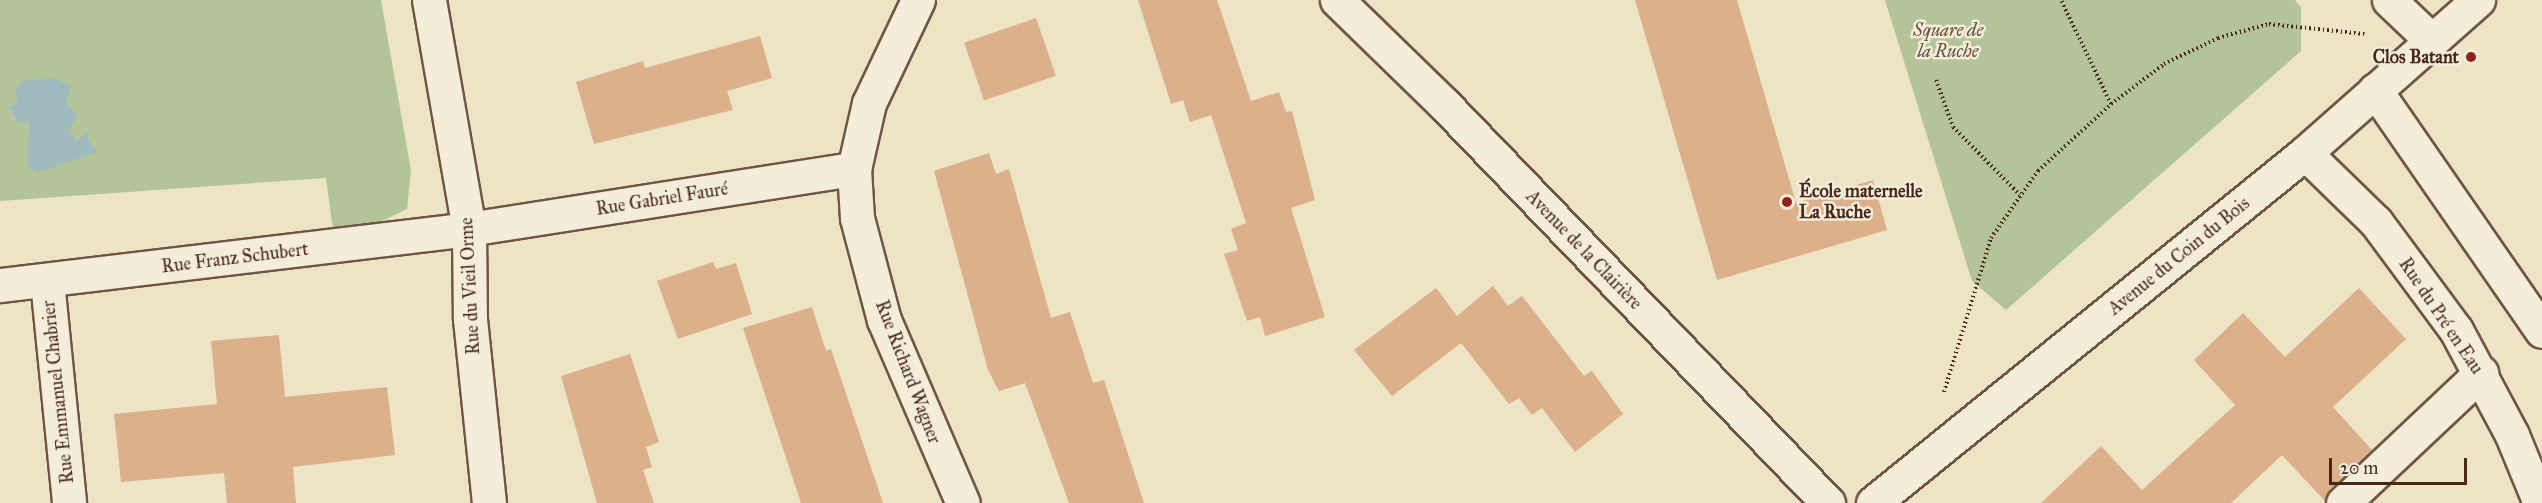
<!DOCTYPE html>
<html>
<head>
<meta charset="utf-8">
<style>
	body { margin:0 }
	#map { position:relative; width:2542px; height:503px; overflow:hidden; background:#ede3c5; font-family:"IM FELL Great Primer",serif }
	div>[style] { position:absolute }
	.green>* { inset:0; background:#b3c598 }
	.water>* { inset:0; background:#9fbbc0 }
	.building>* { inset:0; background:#dbb08b; transform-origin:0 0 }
	.path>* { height:4px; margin-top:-2px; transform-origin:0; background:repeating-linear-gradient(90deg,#482618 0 1.5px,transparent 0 4.5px) }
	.roads { filter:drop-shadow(2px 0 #715543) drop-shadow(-2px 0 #715543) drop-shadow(0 2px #715543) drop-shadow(0 -2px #715543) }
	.street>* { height:33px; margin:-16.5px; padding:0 16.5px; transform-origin:16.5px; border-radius:16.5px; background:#f3edd9 }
	.dots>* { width:16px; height:16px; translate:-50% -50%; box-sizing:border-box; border:3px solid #f3edd9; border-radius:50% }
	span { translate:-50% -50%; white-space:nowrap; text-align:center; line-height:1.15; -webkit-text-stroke:5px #f3edd9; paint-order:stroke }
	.park-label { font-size:18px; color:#634e38; font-style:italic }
	.poi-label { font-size:18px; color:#482618; font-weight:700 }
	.right { translate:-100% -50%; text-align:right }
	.left { translate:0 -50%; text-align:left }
	.street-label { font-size:18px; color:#482618 }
	.scale { position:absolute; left:2329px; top:458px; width:138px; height:27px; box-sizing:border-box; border:3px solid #482618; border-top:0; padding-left:8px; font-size:18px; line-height:21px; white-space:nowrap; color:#482618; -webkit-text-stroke:4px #f3edd9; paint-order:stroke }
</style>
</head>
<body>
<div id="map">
	<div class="green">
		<div style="clip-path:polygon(0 0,381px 0,411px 171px,407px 209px,378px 223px,333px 230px,326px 178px,0 201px)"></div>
		<div style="clip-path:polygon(1885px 0,2295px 0,2301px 7px,2301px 51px,2006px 310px,1972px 281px)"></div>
	</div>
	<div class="water">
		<div style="clip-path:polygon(54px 78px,71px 86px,66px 102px,77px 116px,69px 131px,77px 141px,89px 130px,87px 138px,97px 152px,39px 172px,28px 166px,29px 122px,18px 122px,9px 107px,18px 103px,15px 91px,22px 81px)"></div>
	</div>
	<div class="building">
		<div style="clip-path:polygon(1138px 0,1217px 0,1251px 101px,1279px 92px,1286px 112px,1292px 111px,1315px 200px,1291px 208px,1325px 317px,1265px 336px,1260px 317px,1247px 321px,1224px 254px,1238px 250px,1231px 229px,1246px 223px,1211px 115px,1190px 122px,1183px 100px,1171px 104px)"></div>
		<div style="clip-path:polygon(1635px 0,1737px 0,1796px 203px,1873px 180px,1887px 230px,1717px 280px)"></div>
		<div style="left:1036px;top:18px;width:61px;height:76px;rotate:71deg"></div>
		<div style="clip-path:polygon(760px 36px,772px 78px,727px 91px,733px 110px,594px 144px,576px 82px,643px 61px,645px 68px)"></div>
		<div style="clip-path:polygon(989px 153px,996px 174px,1009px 169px,1051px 318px,1070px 312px,1093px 383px,1104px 380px,1144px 503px,1069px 503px,1025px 383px,999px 391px,988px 370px,934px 171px)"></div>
		<div style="clip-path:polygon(713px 262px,716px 269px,736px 263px,752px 314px,678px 339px,657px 281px)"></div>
		<div style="clip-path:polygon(1493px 286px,1508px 306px,1522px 296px,1584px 376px,1592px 371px,1623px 414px,1575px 452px,1542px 408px,1532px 415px,1519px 398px,1509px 404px,1461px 343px,1392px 396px,1354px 350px,1436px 288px,1457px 316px)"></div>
		<div style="clip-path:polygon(2359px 288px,2406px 339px,2333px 407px,2372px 450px,2330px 489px,2325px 501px,2282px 455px,2231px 503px,2041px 503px,2101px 446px,2142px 490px,2235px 405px,2194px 360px,2243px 313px,2285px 357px)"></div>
		<div style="clip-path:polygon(812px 307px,826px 351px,831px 349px,883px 503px,801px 503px,743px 328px)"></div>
		<div style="clip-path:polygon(279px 335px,285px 397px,387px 387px,395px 455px,293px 467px,296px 503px,227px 503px,224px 473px,121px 482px,114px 414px,217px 404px,211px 341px)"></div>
		<div style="clip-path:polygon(630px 354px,659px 442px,646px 447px,652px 467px,643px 470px,654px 503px,597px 503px,561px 376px)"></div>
	</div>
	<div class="path">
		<div style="left:1936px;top:80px;width:50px;rotate:70.1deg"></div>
		<div style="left:1953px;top:127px;width:95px;rotate:45.4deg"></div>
		<div style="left:2111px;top:104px;width:66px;rotate:-37deg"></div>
		<div style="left:2164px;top:64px;width:60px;rotate:-25.7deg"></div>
		<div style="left:2218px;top:38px;width:53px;rotate:-15.4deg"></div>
		<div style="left:2269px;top:24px;width:96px;rotate:6deg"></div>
		<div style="left:1944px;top:392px;width:161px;rotate:-73deg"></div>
		<div style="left:1991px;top:238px;width:82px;rotate:-55deg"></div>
		<div style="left:2038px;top:171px;width:99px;rotate:-42.5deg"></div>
		<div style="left:2111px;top:104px;width:115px;rotate:-115.7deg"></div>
	</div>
	<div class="roads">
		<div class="street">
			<div style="left:429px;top:0;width:232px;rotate:80.1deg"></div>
			<div style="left:469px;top:229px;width:90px;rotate:89.4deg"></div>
			<div style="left:470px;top:319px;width:185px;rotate:84.1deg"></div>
			<div style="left:918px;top:0;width:114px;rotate:115.4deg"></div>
			<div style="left:869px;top:103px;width:68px;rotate:102.8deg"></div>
			<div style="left:854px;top:169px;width:49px;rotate:86.5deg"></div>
			<div style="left:857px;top:218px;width:106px;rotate:75.2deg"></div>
			<div style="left:884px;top:320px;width:199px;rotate:66.7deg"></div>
			<div style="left:1337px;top:0;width:149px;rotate:44.2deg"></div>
			<div style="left:1444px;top:104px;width:554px;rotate:46.1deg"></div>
			<div style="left:2389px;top:0;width:59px;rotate:43.6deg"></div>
			<div style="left:2375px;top:90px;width:293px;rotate:55.3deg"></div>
			<div style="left:2305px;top:153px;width:99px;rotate:44.2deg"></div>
			<div style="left:2376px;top:222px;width:134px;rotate:53.5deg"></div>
			<div style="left:2456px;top:330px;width:119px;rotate:61.9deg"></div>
			<div style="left:2512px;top:435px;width:74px;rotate:67.6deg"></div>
			<div style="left:47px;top:281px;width:223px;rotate:84.3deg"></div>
			<div style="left:0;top:285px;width:472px;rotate:-6.8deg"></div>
			<div style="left:469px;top:229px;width:390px;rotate:-8.9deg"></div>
			<div style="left:1873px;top:503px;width:556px;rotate:-39.01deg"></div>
			<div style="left:2305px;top:153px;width:231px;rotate:-41.5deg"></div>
			<div style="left:2343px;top:503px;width:190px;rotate:-43.3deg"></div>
		</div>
	</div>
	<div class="dots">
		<div style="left:2471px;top:57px;background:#8f2418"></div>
		<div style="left:1787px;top:202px;background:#8f2418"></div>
	</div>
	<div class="park-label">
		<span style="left:1948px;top:41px">Square de<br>la Ruche</span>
	</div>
	<div class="poi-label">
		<span class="right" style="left:2459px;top:57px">Clos Batant</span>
		<span class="left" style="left:1799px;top:202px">École maternelle<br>La Ruche</span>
	</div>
	<div class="street-label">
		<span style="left:662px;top:199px;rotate:-9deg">Rue Gabriel Fauré</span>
		<span style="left:1584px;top:250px;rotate:46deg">Avenue de la Clairière</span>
		<span style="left:2179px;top:256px;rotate:-39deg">Avenue du Coin du Bois</span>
		<span style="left:235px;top:258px;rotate:-7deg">Rue Franz Schubert</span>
		<span style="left:470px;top:286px;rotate:-93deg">Rue du Vieil Orme</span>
		<span style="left:2441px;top:316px;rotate:56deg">Rue du Pré en Eau</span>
		<span style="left:908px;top:372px;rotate:69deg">Rue Richard Wagner</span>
		<span style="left:58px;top:392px;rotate:-96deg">Rue Emmanuel Chabrier</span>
	</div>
	<div class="scale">20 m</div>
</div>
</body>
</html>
